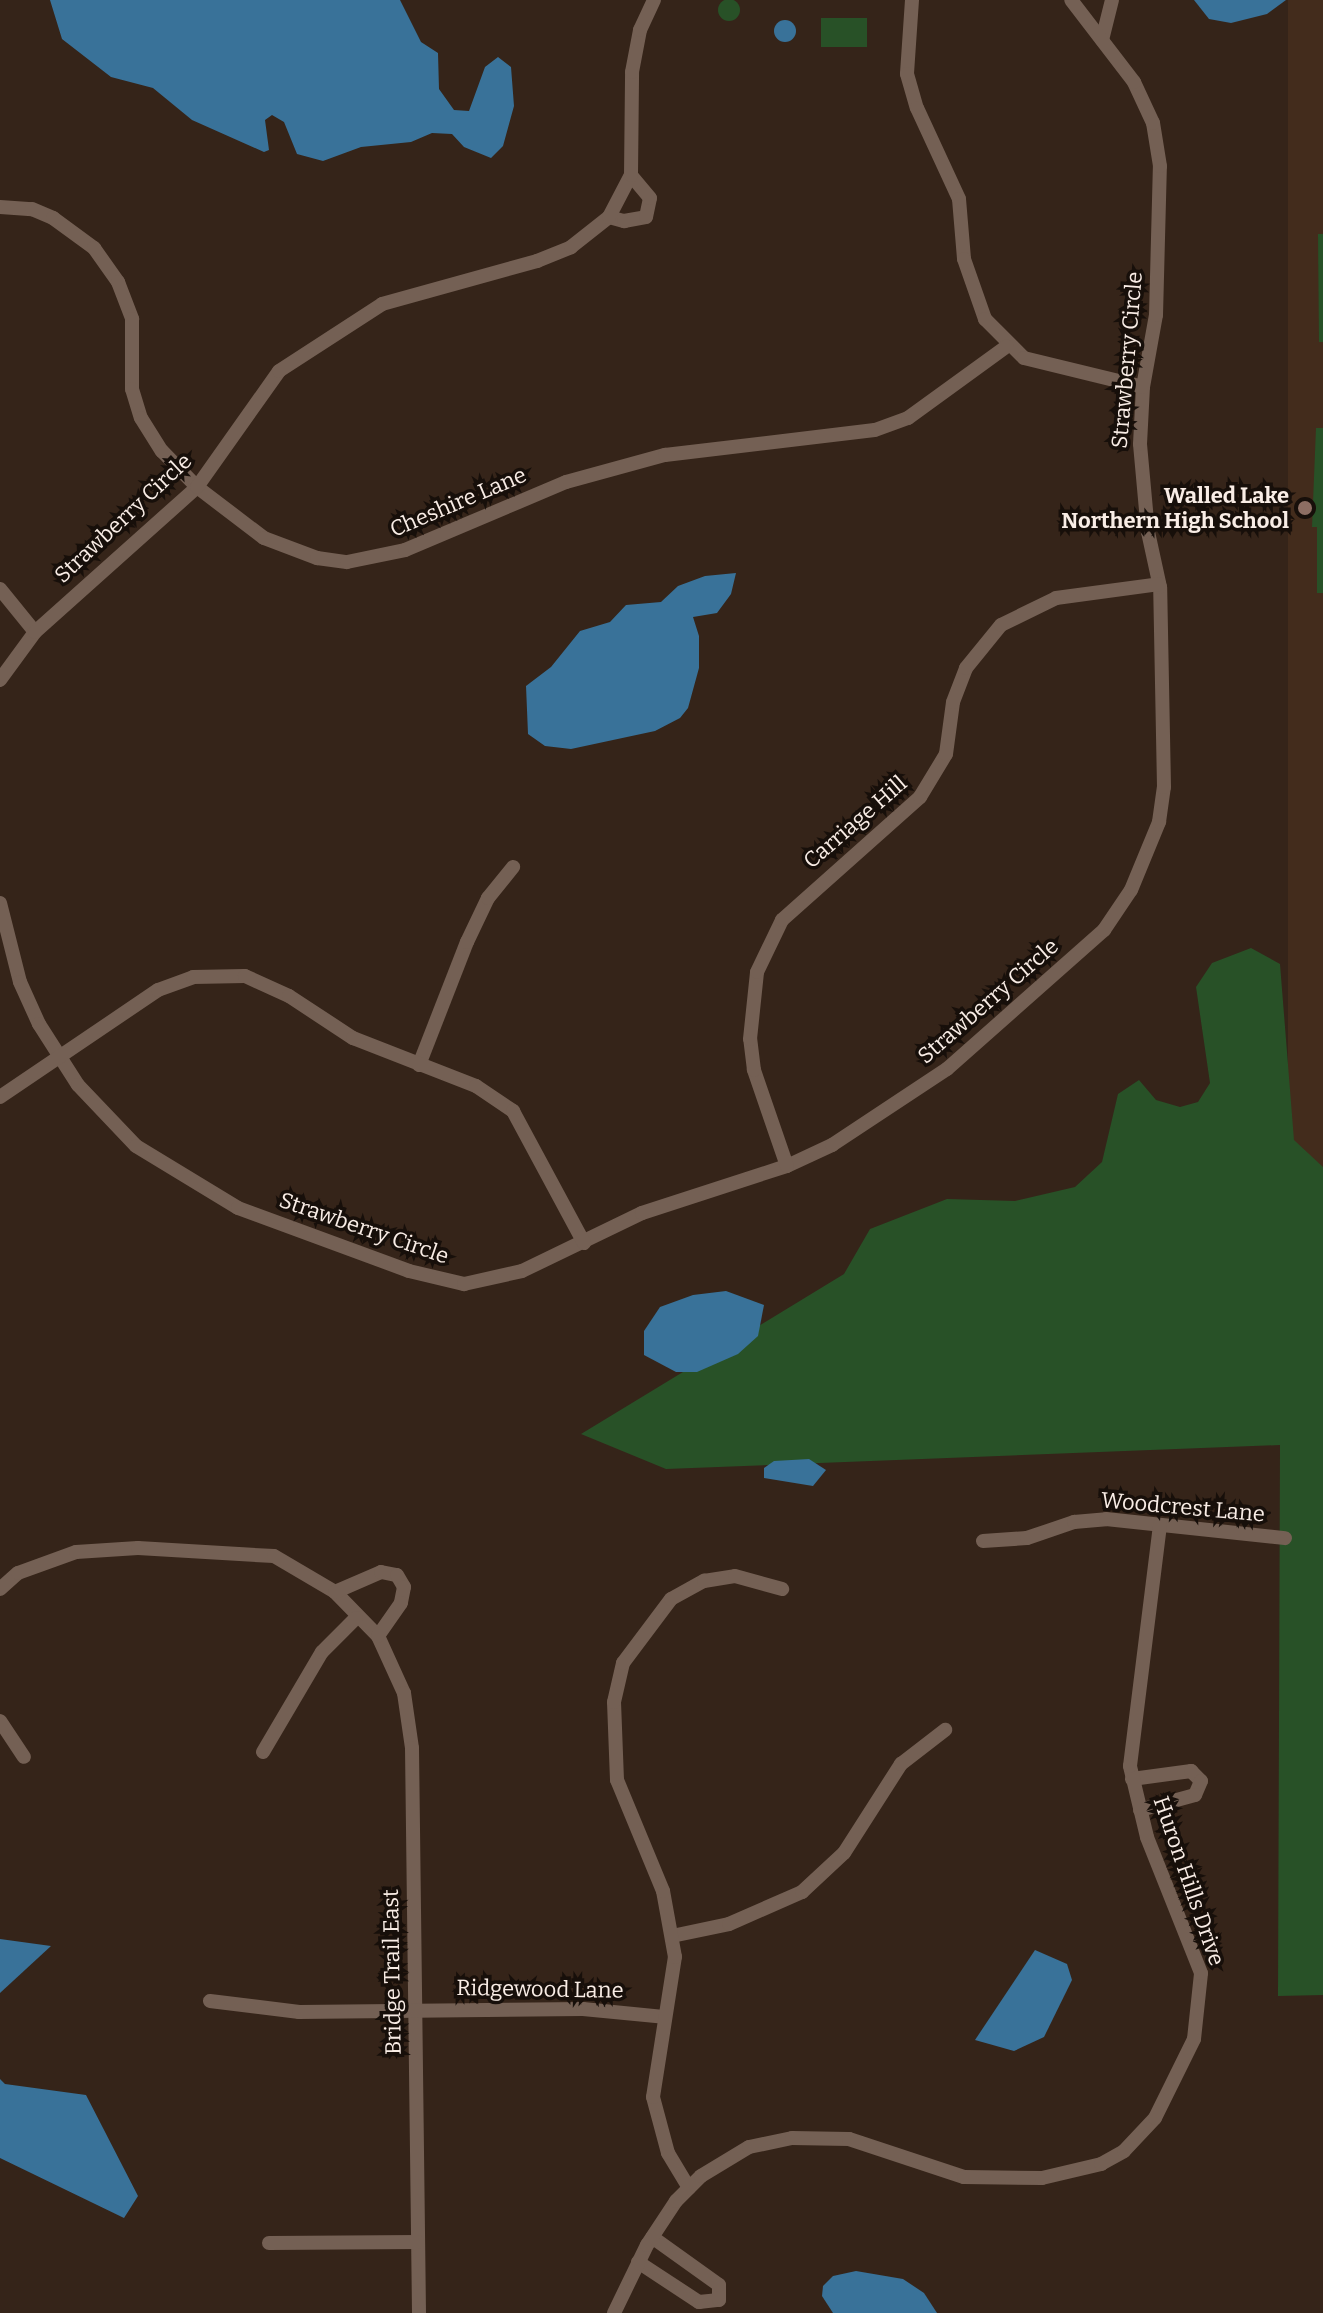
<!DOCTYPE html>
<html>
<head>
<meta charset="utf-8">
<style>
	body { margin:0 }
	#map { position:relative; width:1323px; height:2313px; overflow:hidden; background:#352419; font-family:Bitter,serif }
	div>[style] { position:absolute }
	.built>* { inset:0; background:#432c1c; transform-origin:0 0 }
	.green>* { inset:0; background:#285127; transform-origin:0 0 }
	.round { border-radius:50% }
	.water>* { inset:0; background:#397299 }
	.minor>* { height:14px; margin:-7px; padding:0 7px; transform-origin:7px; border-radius:7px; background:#746054 }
	.dots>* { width:22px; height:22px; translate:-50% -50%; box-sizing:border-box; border:4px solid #170f0a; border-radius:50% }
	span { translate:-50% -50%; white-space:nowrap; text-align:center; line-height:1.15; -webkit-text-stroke:7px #170f0a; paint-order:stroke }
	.street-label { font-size:22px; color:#f9ede6 }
	.poi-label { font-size:22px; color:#f9ede6; font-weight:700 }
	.right { translate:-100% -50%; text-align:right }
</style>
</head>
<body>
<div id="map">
	<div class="built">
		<div style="left:1288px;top:0;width:35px;height:1269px"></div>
	</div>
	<div class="green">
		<div class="round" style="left:718px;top:-1px;width:22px;height:22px"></div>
		<div style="left:821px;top:18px;width:46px;height:29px"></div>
		<div style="clip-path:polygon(1318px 234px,1323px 234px,1323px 342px,1319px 342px)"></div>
		<div style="clip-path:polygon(1316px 428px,1323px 428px,1323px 593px,1317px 593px,1317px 527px,1312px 527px)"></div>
		<div style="clip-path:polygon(1251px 948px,1280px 964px,1294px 1140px,1323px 1167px,1323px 1995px,1278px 1996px,1280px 1445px,666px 1469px,581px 1434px,844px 1274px,870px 1229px,947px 1199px,1015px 1201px,1075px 1187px,1102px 1162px,1118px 1094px,1139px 1080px,1156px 1100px,1180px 1107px,1198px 1102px,1210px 1083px,1196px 987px,1212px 963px)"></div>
	</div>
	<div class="water">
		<div style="clip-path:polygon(50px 0,400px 0,421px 42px,438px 53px,439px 89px,454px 110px,469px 111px,485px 67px,498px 57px,511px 67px,514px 106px,503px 146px,491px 158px,464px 147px,452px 134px,432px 133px,411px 142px,361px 147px,323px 161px,297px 154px,284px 122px,272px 115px,265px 120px,269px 150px,264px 152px,192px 120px,153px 88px,111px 77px,62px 39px)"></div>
		<div style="clip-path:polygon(1194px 0,1286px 0,1267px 14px,1231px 23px,1209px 19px)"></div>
		<div class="round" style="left:774px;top:20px;width:22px;height:22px"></div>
		<div style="clip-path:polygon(736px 573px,731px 594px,717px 613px,693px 617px,699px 636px,699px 668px,688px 708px,680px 718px,655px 731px,571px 749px,545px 746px,528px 734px,526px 686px,551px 667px,580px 631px,610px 622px,626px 605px,661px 602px,678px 586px,705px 576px)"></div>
		<div style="clip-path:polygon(726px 1291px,764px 1305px,758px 1336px,738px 1354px,697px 1372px,676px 1372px,644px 1355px,644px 1331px,660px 1307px,693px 1295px)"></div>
		<div style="clip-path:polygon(809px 1459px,826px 1470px,813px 1486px,764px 1478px,764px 1468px,774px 1461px)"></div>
		<div style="clip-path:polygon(0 1939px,51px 1946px,0 1993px)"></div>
		<div style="clip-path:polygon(1035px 1950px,1067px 1964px,1072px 1980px,1044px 2037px,1014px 2051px,975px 2040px)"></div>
		<div style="clip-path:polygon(0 2079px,5px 2084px,86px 2095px,138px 2196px,124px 2218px,0 2158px)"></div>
		<div style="clip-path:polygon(856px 2271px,903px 2279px,924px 2293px,937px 2313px,833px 2313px,822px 2296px,823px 2286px,833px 2276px)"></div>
	</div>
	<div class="minor">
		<div style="left:912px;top:0;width:74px;rotate:93.9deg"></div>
		<div style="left:907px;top:74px;width:35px;rotate:74deg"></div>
		<div style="left:917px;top:108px;width:100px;rotate:65.2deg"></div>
		<div style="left:959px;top:199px;width:60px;rotate:85.2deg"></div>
		<div style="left:964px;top:259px;width:64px;rotate:70.7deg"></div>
		<div style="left:985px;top:319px;width:55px;rotate:45deg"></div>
		<div style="left:1024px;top:358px;width:122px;rotate:13.7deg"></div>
		<div style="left:1102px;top:40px;width:41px;rotate:-76deg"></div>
		<div style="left:0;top:207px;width:32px;rotate:4deg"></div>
		<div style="left:32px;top:209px;width:23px;rotate:23deg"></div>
		<div style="left:53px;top:218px;width:51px;rotate:36.2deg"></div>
		<div style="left:94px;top:248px;width:42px;rotate:54.8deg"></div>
		<div style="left:118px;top:282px;width:40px;rotate:69deg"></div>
		<div style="left:132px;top:319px;width:70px;rotate:90deg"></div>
		<div style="left:132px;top:389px;width:30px;rotate:73deg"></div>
		<div style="left:141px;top:418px;width:39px;rotate:58deg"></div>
		<div style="left:162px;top:451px;width:50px;rotate:45.8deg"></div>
		<div style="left:197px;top:487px;width:84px;rotate:37.3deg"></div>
		<div style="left:264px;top:538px;width:57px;rotate:20.7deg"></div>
		<div style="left:317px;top:558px;width:30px;rotate:8deg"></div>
		<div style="left:347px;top:562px;width:59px;rotate:-11.7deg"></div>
		<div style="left:405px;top:550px;width:175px;rotate:-22.9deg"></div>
		<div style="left:566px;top:482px;width:103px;rotate:-15.3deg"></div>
		<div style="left:665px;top:455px;width:211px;rotate:-6.8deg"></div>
		<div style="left:875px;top:430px;width:35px;rotate:-20deg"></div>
		<div style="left:908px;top:418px;width:122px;rotate:-36deg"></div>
		<div style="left:609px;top:217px;width:16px;rotate:15deg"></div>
		<div style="left:624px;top:221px;width:22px;rotate:-10deg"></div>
		<div style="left:646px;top:217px;width:19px;rotate:-78deg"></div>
		<div style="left:650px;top:198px;width:30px;rotate:-130deg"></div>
		<div style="left:0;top:589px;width:55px;rotate:50.9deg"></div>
		<div style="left:0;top:680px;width:59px;rotate:-53.9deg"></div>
		<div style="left:35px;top:632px;width:217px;rotate:-41.8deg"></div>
		<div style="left:197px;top:487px;width:142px;rotate:-54.7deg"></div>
		<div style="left:279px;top:371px;width:123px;rotate:-33deg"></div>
		<div style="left:382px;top:304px;width:161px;rotate:-15.5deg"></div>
		<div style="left:537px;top:261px;width:37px;rotate:-22deg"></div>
		<div style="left:571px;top:247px;width:48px;rotate:-38.3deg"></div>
		<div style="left:609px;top:217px;width:47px;rotate:-62.4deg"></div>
		<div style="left:631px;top:175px;width:103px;rotate:-89.4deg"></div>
		<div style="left:632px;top:72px;width:43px;rotate:-79.2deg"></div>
		<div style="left:640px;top:30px;width:33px;rotate:-65deg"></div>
		<div style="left:0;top:903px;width:81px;rotate:75.8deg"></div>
		<div style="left:20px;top:982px;width:46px;rotate:65.7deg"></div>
		<div style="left:39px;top:1024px;width:72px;rotate:57.4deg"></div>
		<div style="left:78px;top:1085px;width:84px;rotate:46.4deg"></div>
		<div style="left:136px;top:1146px;width:119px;rotate:31.3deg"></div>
		<div style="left:238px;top:1208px;width:182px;rotate:20.2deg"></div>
		<div style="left:409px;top:1271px;width:57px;rotate:13.3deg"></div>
		<div style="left:464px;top:1284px;width:59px;rotate:-12.6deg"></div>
		<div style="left:522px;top:1271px;width:133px;rotate:-25.8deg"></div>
		<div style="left:642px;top:1213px;width:152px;rotate:-18deg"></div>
		<div style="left:787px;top:1166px;width:50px;rotate:-25deg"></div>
		<div style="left:832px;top:1145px;width:138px;rotate:-33.5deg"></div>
		<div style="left:947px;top:1069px;width:210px;rotate:-41.5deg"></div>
		<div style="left:1104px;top:930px;width:48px;rotate:-56deg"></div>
		<div style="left:1131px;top:890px;width:74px;rotate:-67.6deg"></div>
		<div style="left:1159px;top:822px;width:35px;rotate:-82deg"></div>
		<div style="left:1164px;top:787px;width:200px;rotate:-91.1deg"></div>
		<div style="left:1160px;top:587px;width:56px;rotate:-102.3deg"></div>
		<div style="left:1148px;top:532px;width:88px;rotate:-95.2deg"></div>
		<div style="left:1140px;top:444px;width:57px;rotate:-87deg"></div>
		<div style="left:1143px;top:387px;width:73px;rotate:-79.8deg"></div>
		<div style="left:1156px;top:315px;width:149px;rotate:-88.5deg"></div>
		<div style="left:1160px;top:166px;width:44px;rotate:-99.2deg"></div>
		<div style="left:1153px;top:123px;width:45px;rotate:-114.9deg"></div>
		<div style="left:1134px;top:82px;width:103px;rotate:-127.5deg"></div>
		<div style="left:419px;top:1065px;width:132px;rotate:-68.7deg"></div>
		<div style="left:467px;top:942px;width:49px;rotate:-64.5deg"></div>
		<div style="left:488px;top:898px;width:40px;rotate:-51deg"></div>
		<div style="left:0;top:1097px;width:191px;rotate:-34.1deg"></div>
		<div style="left:158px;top:990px;width:37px;rotate:-20deg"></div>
		<div style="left:193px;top:977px;width:52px;rotate:-1.1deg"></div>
		<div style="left:245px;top:976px;width:48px;rotate:24.4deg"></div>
		<div style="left:289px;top:996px;width:77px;rotate:33.3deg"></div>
		<div style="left:353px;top:1038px;width:132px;rotate:21.3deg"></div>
		<div style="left:476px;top:1086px;width:45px;rotate:34deg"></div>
		<div style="left:513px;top:1111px;width:150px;rotate:61.7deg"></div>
		<div style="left:787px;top:1166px;width:102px;rotate:-109deg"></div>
		<div style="left:754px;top:1070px;width:31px;rotate:-97deg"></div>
		<div style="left:750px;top:1039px;width:67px;rotate:-84deg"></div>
		<div style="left:757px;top:972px;width:58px;rotate:-64.3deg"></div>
		<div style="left:782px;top:920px;width:185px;rotate:-41.7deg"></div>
		<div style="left:920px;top:797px;width:50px;rotate:-58.8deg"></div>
		<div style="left:946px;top:754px;width:52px;rotate:-82.3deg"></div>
		<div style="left:953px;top:702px;width:36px;rotate:-69deg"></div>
		<div style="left:966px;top:668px;width:55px;rotate:-50.9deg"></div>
		<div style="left:1001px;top:625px;width:61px;rotate:-26.1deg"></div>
		<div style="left:1056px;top:598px;width:104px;rotate:-7.7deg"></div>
		<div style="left:983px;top:1541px;width:44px;rotate:-3.9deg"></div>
		<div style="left:1027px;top:1538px;width:50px;rotate:-18.8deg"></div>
		<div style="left:1074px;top:1522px;width:32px;rotate:-5deg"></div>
		<div style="left:1106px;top:1519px;width:180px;rotate:6.1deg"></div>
		<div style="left:0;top:1589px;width:24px;rotate:-42deg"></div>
		<div style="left:18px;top:1573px;width:62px;rotate:-19.9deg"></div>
		<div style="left:76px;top:1552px;width:62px;rotate:-3.7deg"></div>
		<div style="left:138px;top:1548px;width:136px;rotate:3.4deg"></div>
		<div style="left:274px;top:1556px;width:71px;rotate:30.5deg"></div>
		<div style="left:335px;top:1592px;width:62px;rotate:45.7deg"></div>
		<div style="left:378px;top:1636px;width:63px;rotate:65.5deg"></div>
		<div style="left:404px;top:1693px;width:56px;rotate:81.7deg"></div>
		<div style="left:412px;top:1748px;width:565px;rotate:89.29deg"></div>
		<div style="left:335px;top:1592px;width:50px;rotate:-23.5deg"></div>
		<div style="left:381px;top:1572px;width:16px;rotate:11deg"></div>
		<div style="left:397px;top:1575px;width:14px;rotate:60deg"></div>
		<div style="left:404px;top:1587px;width:16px;rotate:101deg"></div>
		<div style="left:401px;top:1603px;width:40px;rotate:124.9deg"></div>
		<div style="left:0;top:1721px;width:43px;rotate:56.3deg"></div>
		<div style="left:263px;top:1752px;width:116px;rotate:-59.5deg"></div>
		<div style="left:322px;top:1652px;width:48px;rotate:-45deg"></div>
		<div style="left:1132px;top:1779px;width:60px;rotate:-7.7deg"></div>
		<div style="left:1191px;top:1771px;width:14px;rotate:45deg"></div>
		<div style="left:1201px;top:1781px;width:15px;rotate:113deg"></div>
		<div style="left:1195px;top:1795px;width:57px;rotate:164.7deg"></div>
		<div style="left:672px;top:1936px;width:58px;rotate:-11.9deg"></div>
		<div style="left:729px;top:1924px;width:80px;rotate:-23.7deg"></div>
		<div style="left:802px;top:1892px;width:57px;rotate:-42.9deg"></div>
		<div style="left:844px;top:1853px;width:106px;rotate:-57.4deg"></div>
		<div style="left:901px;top:1764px;width:56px;rotate:-37.7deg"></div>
		<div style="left:210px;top:2001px;width:90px;rotate:7deg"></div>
		<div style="left:299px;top:2012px;width:284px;rotate:-0.6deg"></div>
		<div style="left:583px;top:2009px;width:81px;rotate:5.6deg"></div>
		<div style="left:689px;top:2188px;width:41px;rotate:-121deg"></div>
		<div style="left:668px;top:2153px;width:58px;rotate:-105deg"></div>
		<div style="left:653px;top:2097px;width:142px;rotate:-81.1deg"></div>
		<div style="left:675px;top:1957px;width:67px;rotate:-100.3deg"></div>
		<div style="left:663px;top:1891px;width:120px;rotate:-112.5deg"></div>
		<div style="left:617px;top:1780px;width:78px;rotate:-92.2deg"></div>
		<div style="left:614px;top:1702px;width:40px;rotate:-77deg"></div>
		<div style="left:623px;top:1663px;width:80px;rotate:-53.1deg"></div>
		<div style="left:671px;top:1599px;width:38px;rotate:-29deg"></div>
		<div style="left:704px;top:1581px;width:31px;rotate:-9deg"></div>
		<div style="left:735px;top:1576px;width:49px;rotate:15.5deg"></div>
		<div style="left:269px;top:2243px;width:149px;rotate:-0.4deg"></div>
		<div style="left:638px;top:2262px;width:73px;rotate:33.3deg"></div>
		<div style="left:699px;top:2302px;width:20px;rotate:-6deg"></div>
		<div style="left:719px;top:2300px;width:15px;rotate:-90deg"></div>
		<div style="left:719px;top:2285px;width:82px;rotate:-144.4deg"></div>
		<div style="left:614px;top:2313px;width:76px;rotate:-64.1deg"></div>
		<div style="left:647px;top:2245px;width:53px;rotate:-56.6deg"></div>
		<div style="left:676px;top:2201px;width:35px;rotate:-45deg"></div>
		<div style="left:701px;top:2176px;width:56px;rotate:-31.1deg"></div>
		<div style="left:749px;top:2147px;width:44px;rotate:-11.8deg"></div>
		<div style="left:792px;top:2138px;width:57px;rotate:1deg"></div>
		<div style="left:849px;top:2139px;width:121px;rotate:18.3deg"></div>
		<div style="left:964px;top:2177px;width:78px;rotate:0.7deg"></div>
		<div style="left:1042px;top:2178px;width:61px;rotate:-13.3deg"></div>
		<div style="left:1101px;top:2164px;width:26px;rotate:-29deg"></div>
		<div style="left:1124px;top:2151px;width:45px;rotate:-46.8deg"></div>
		<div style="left:1155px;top:2118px;width:88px;rotate:-63.7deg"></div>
		<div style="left:1194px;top:2039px;width:66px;rotate:-83.9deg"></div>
		<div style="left:1201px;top:1973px;width:146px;rotate:-111.7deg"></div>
		<div style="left:1147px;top:1837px;width:73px;rotate:-103.5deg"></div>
		<div style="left:1130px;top:1766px;width:243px;rotate:-82.9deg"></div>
	</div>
	<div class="dots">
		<div style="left:1305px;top:508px;background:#8d6e63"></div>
	</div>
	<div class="street-label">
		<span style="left:1127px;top:360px;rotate:-85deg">Strawberry Circle</span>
		<span style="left:458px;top:502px;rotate:-23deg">Cheshire Lane</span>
		<span style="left:123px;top:518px;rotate:-43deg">Strawberry Circle</span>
		<span style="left:855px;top:822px;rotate:-41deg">Carriage Hill</span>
		<span style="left:988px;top:1001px;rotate:-41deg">Strawberry Circle</span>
		<span style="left:364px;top:1228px;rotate:19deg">Strawberry Circle</span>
		<span style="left:1183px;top:1507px;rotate:5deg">Woodcrest Lane</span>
		<span style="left:1189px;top:1881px;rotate:71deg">Huron Hills Drive</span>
		<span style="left:392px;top:1972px;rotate:-91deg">Bridge Trail East</span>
		<span style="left:540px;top:1989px;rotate:1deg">Ridgewood Lane</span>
	</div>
	<div class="poi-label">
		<span class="right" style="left:1289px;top:508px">Walled Lake<br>Northern High School</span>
	</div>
</div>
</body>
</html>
